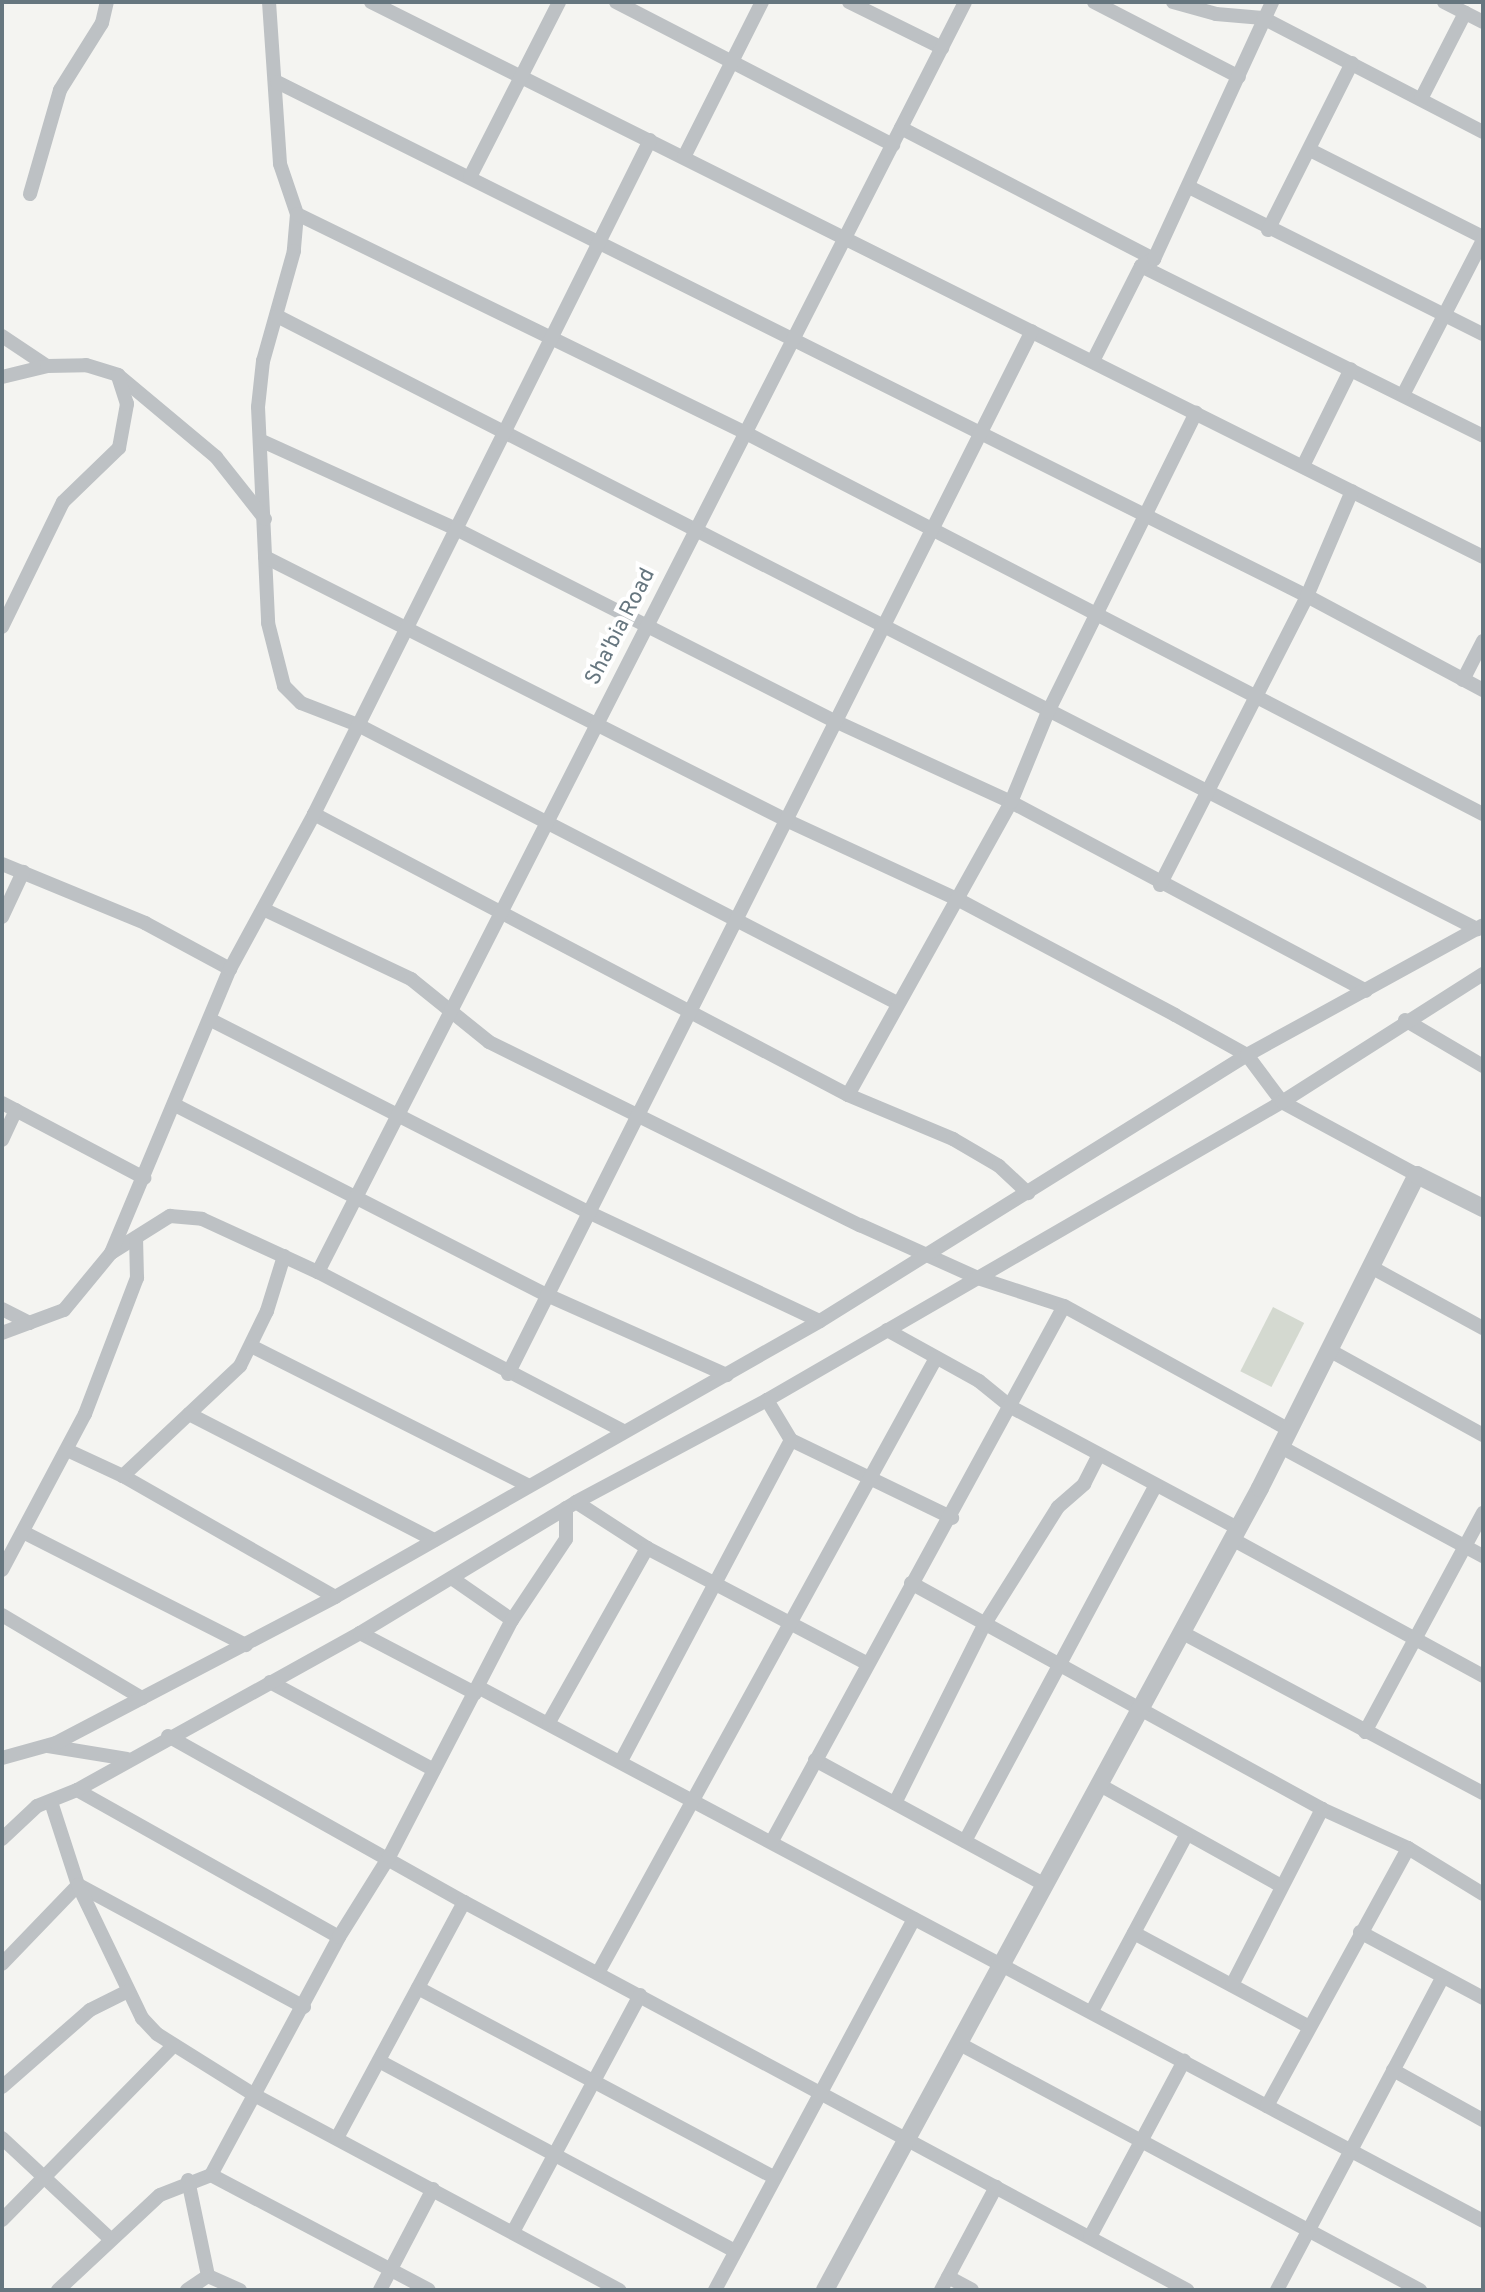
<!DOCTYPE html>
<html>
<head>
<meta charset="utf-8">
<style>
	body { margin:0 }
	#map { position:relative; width:1485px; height:2292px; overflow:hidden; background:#f4f4f1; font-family:Overpass,sans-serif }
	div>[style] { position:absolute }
	.green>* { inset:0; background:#d4d9d0; transform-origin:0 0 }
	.minor>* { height:14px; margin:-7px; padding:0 7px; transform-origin:7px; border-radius:7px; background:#bdc1c4 }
	.tertiary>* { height:18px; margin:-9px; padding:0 9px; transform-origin:9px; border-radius:9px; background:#bdc1c4 }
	span { translate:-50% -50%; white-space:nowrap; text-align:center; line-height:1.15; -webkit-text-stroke:8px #fff; paint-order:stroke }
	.street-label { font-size:22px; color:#66767f }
	.frame { position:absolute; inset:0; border:4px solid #66767f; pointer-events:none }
</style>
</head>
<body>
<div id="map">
	<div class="green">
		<div style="left:1273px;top:1307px;width:35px;height:72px;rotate:27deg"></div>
	</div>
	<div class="minor">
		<div style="left:269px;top:2px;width:162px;rotate:86.1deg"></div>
		<div style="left:280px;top:164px;width:53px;rotate:71.2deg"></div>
		<div style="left:297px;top:214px;width:37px;rotate:95deg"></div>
		<div style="left:294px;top:251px;width:114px;rotate:105.7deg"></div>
		<div style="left:263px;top:361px;width:46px;rotate:96.2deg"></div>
		<div style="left:258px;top:407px;width:216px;rotate:87.3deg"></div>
		<div style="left:268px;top:623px;width:65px;rotate:75.7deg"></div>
		<div style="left:284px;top:686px;width:24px;rotate:45deg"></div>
		<div style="left:301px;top:703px;width:61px;rotate:21.1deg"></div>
		<div style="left:358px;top:725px;width:606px;rotate:27.28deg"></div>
		<div style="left:371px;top:2px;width:1243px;rotate:26.52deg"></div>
		<div style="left:616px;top:2px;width:312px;rotate:27.3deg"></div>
		<div style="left:849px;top:2px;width:104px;rotate:26.3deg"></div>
		<div style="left:1094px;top:2px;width:163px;rotate:27.3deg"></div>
		<div style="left:1173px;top:2px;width:45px;rotate:15.6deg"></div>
		<div style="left:1216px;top:14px;width:47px;rotate:4.9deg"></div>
		<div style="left:1263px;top:18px;width:248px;rotate:27.4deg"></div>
		<div style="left:1444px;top:2px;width:44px;rotate:27.1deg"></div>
		<div style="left:277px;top:82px;width:1151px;rotate:26.52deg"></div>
		<div style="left:1307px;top:596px;width:200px;rotate:28.1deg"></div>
		<div style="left:1421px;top:99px;width:97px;rotate:-62.9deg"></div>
		<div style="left:901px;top:128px;width:285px;rotate:27.4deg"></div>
		<div style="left:1310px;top:150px;width:194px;rotate:26.7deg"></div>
		<div style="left:684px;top:157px;width:174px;rotate:-63.3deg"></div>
		<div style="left:470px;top:177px;width:196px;rotate:-63deg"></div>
		<div style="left:1189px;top:187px;width:329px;rotate:26.6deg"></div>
		<div style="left:30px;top:194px;width:108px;rotate:-73.9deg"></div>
		<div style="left:60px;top:90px;width:79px;rotate:-57.9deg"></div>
		<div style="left:102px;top:23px;width:22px;rotate:-77deg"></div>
		<div style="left:297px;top:214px;width:500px;rotate:26deg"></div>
		<div style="left:746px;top:433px;width:830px;rotate:27.34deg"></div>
		<div style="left:1268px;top:230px;width:187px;rotate:-63.3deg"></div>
		<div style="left:1141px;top:266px;width:382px;rotate:26.4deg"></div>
		<div style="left:277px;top:316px;width:1348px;rotate:27.06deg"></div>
		<div style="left:2px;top:336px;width:54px;rotate:33.7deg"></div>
		<div style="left:1093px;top:361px;width:106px;rotate:-63.2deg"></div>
		<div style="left:1141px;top:266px;width:15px;rotate:-28deg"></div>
		<div style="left:1154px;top:259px;width:283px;rotate:-65.3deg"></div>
		<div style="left:2px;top:377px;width:46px;rotate:-13.7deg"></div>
		<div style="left:47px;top:366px;width:39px;rotate:-1deg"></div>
		<div style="left:86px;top:365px;width:34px;rotate:17deg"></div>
		<div style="left:118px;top:375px;width:128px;rotate:39.9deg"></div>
		<div style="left:216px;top:457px;width:79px;rotate:51.7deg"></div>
		<div style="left:1403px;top:395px;width:174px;rotate:-62.7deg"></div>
		<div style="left:262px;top:441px;width:213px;rotate:24.4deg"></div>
		<div style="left:456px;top:529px;width:427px;rotate:26.9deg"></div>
		<div style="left:837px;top:722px;width:192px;rotate:24.7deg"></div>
		<div style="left:1011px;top:802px;width:402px;rotate:28deg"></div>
		<div style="left:1303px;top:466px;width:108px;rotate:-63.7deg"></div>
		<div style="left:265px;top:557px;width:586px;rotate:26.78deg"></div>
		<div style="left:788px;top:821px;width:188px;rotate:24.8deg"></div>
		<div style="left:959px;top:900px;width:245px;rotate:28deg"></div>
		<div style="left:1175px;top:1015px;width:82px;rotate:29.1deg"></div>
		<div style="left:1247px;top:1055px;width:59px;rotate:53.3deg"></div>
		<div style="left:1282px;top:1102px;width:153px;rotate:28.4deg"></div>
		<div style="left:2px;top:627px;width:139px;rotate:-64deg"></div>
		<div style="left:63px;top:502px;width:78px;rotate:-44deg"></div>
		<div style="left:119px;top:448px;width:45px;rotate:-79.7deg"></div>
		<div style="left:127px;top:404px;width:29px;rotate:-108deg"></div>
		<div style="left:1463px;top:680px;width:44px;rotate:-62.9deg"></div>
		<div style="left:314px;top:814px;width:603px;rotate:27.75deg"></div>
		<div style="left:848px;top:1095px;width:114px;rotate:22.7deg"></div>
		<div style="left:953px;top:1139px;width:53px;rotate:30.4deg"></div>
		<div style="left:999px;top:1166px;width:40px;rotate:43deg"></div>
		<div style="left:2px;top:864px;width:155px;rotate:22.4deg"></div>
		<div style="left:145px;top:923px;width:97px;rotate:28.4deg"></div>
		<div style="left:1160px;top:885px;width:324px;rotate:-63deg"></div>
		<div style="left:1307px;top:596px;width:114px;rotate:-66.8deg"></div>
		<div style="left:263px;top:909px;width:164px;rotate:25.3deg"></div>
		<div style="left:411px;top:979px;width:100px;rotate:38.9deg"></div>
		<div style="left:489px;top:1042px;width:414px;rotate:26.3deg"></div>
		<div style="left:860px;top:1225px;width:129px;rotate:24.2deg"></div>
		<div style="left:978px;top:1278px;width:90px;rotate:18deg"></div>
		<div style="left:1064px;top:1306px;width:258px;rotate:28.8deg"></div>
		<div style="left:2px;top:917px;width:50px;rotate:-65deg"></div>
		<div style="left:211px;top:1020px;width:423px;rotate:27deg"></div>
		<div style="left:588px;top:1212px;width:256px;rotate:25.2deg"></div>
		<div style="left:1405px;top:1020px;width:91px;rotate:30.5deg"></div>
		<div style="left:848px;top:1095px;width:335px;rotate:-60.9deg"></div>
		<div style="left:1011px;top:802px;width:97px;rotate:-67.7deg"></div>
		<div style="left:1048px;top:712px;width:334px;rotate:-63.7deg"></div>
		<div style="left:2px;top:1103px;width:161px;rotate:27.8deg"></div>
		<div style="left:177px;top:1106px;width:415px;rotate:27.1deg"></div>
		<div style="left:547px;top:1295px;width:197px;rotate:24deg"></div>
		<div style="left:2px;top:1140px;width:33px;rotate:-65deg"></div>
		<div style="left:111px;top:1253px;width:70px;rotate:-32.1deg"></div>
		<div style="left:170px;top:1216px;width:32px;rotate:5deg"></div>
		<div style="left:202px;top:1219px;width:128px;rotate:24.6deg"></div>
		<div style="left:318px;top:1272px;width:344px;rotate:27.5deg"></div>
		<div style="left:284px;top:1256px;width:58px;rotate:107.2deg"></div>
		<div style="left:267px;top:1311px;width:61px;rotate:116.1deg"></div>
		<div style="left:240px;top:1366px;width:161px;rotate:136.8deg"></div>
		<div style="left:123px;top:1476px;width:244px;rotate:29.7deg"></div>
		<div style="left:1371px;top:1267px;width:128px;rotate:28.6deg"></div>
		<div style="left:318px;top:1272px;width:1425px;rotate:-63deg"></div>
		<div style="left:2px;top:1309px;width:31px;rotate:27deg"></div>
		<div style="left:887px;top:1330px;width:105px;rotate:29deg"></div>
		<div style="left:979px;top:1381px;width:41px;rotate:39.1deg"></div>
		<div style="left:1011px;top:1407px;width:257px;rotate:28.1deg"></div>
		<div style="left:2px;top:1333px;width:66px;rotate:-20.4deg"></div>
		<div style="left:64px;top:1310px;width:74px;rotate:-50.5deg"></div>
		<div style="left:111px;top:1253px;width:308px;rotate:-67.3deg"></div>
		<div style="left:230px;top:969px;width:176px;rotate:-61.5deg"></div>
		<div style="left:314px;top:814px;width:753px;rotate:-63.5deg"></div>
		<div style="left:253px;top:1347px;width:307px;rotate:26.7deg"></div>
		<div style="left:1329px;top:1350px;width:176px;rotate:28.9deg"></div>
		<div style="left:508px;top:1374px;width:1167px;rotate:-63.33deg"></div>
		<div style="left:767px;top:1400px;width:47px;rotate:59deg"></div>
		<div style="left:791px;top:1440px;width:179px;rotate:25.8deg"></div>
		<div style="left:189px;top:1414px;width:276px;rotate:27.2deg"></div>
		<div style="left:1281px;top:1447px;width:230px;rotate:28.4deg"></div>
		<div style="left:67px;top:1450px;width:62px;rotate:24.9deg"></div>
		<div style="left:576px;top:1502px;width:85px;rotate:32.9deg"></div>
		<div style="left:647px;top:1548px;width:247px;rotate:27.7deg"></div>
		<div style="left:25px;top:1533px;width:248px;rotate:26.9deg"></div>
		<div style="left:1232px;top:1539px;width:286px;rotate:28.6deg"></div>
		<div style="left:2px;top:1570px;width:177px;rotate:-62deg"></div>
		<div style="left:85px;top:1414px;width:146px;rotate:-69.1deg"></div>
		<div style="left:137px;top:1278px;width:40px;rotate:-91.4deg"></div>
		<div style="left:453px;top:1579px;width:72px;rotate:34.8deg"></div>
		<div style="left:911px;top:1583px;width:469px;rotate:28.8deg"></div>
		<div style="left:1322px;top:1809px;width:94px;rotate:24.4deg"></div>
		<div style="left:1408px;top:1848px;width:88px;rotate:31.5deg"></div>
		<div style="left:2px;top:1615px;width:163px;rotate:30.7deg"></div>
		<div style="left:360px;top:1633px;width:130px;rotate:27.6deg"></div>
		<div style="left:1183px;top:1633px;width:340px;rotate:28.1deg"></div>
		<div style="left:270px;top:1682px;width:186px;rotate:28.2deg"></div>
		<div style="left:478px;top:1687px;width:1138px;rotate:27.98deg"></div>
		<div style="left:549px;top:1722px;width:200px;rotate:-60.6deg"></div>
		<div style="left:1365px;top:1732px;width:249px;rotate:-61.7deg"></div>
		<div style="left:168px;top:1736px;width:339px;rotate:29.3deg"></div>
		<div style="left:464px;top:1902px;width:821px;rotate:28.22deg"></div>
		<div style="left:48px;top:1746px;width:80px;rotate:9.3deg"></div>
		<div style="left:2px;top:1758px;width:56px;rotate:-15.5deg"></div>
		<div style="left:56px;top:1743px;width:315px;rotate:-27.6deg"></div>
		<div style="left:335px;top:1597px;width:558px;rotate:-29.64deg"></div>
		<div style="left:820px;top:1321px;width:503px;rotate:-31.92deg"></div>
		<div style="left:1247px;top:1055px;width:269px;rotate:-28.8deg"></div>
		<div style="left:815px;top:1760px;width:262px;rotate:28.5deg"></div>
		<div style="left:621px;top:1761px;width:363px;rotate:-62.1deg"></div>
		<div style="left:1098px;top:1784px;width:210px;rotate:29.1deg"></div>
		<div style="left:77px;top:1790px;width:300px;rotate:29.3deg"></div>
		<div style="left:895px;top:1803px;width:199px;rotate:-63.4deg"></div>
		<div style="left:984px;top:1625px;width:139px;rotate:-57.9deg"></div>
		<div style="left:1058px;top:1507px;width:35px;rotate:-41deg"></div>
		<div style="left:1084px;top:1484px;width:31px;rotate:-63deg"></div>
		<div style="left:2px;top:1839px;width:48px;rotate:-43.3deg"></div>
		<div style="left:37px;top:1806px;width:43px;rotate:-21.8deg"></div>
		<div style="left:77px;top:1790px;width:324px;rotate:-29deg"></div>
		<div style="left:360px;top:1633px;width:253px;rotate:-31.2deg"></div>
		<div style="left:576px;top:1502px;width:217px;rotate:-28.1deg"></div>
		<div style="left:767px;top:1400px;width:595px;rotate:-30.06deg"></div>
		<div style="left:1282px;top:1102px;width:238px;rotate:-32.5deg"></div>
		<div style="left:772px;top:1841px;width:609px;rotate:-61.37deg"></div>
		<div style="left:965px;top:1841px;width:403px;rotate:-61.8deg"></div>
		<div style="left:1360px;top:1932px;width:140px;rotate:28.2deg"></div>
		<div style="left:1134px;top:1933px;width:199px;rotate:28.2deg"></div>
		<div style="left:2px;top:1964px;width:110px;rotate:-46.1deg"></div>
		<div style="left:78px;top:1885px;width:87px;rotate:-108deg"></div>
		<div style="left:598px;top:1973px;width:702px;rotate:-61.21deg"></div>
		<div style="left:1232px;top:1985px;width:198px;rotate:-62.9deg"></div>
		<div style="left:418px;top:1988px;width:404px;rotate:28deg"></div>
		<div style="left:304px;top:2007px;width:257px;rotate:-151.6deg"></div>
		<div style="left:78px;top:1885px;width:148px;rotate:64.3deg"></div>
		<div style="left:142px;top:2018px;width:22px;rotate:47deg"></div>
		<div style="left:157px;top:2034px;width:117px;rotate:32.1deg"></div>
		<div style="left:256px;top:2096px;width:412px;rotate:28.1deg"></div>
		<div style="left:1092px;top:2011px;width:199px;rotate:-61.8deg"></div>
		<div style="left:958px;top:2043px;width:524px;rotate:28.13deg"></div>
		<div style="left:379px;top:2061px;width:404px;rotate:28.1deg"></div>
		<div style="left:1393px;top:2070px;width:103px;rotate:29.1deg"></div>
		<div style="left:2px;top:2087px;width:117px;rotate:-41.2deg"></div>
		<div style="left:90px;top:2010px;width:42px;rotate:-26.6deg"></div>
		<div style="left:1267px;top:2106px;width:294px;rotate:-61.3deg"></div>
		<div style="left:2px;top:2138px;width:145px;rotate:43deg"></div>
		<div style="left:337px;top:2138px;width:268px;rotate:-61.7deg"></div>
		<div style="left:211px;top:2175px;width:270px;rotate:-61.7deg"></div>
		<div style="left:339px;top:1937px;width:94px;rotate:-58deg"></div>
		<div style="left:389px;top:1857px;width:267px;rotate:-62.6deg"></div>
		<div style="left:512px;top:1620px;width:97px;rotate:-56.3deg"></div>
		<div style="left:566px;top:1539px;width:31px;rotate:-90deg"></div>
		<div style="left:188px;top:2180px;width:98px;rotate:78.2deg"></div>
		<div style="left:2px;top:2220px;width:245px;rotate:-45.5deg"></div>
		<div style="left:513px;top:2232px;width:269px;rotate:-61.8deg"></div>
		<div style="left:1090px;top:2237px;width:200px;rotate:-61.9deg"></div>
		<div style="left:948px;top:2277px;width:27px;rotate:28deg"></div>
		<div style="left:58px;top:2290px;width:139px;rotate:-43deg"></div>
		<div style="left:160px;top:2195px;width:55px;rotate:-21.4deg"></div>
		<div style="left:211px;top:2175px;width:246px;rotate:27.8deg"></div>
		<div style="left:187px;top:2290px;width:25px;rotate:-34deg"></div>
		<div style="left:208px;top:2276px;width:35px;rotate:24deg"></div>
		<div style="left:380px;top:2290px;width:114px;rotate:-62.3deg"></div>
		<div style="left:715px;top:2290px;width:421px;rotate:-61.8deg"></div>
		<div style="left:941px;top:2290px;width:117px;rotate:-61.9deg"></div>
		<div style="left:1277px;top:2290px;width:354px;rotate:-62.1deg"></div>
	</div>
	<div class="tertiary">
		<div style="left:825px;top:2290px;width:912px;rotate:-61.52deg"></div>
		<div style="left:1260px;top:1488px;width:350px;rotate:-63.4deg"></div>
		<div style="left:1417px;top:1175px;width:74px;rotate:26.6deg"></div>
	</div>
	<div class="street-label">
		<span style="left:621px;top:627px;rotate:-63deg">Sha'bia Road</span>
	</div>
	<div class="frame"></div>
</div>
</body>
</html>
